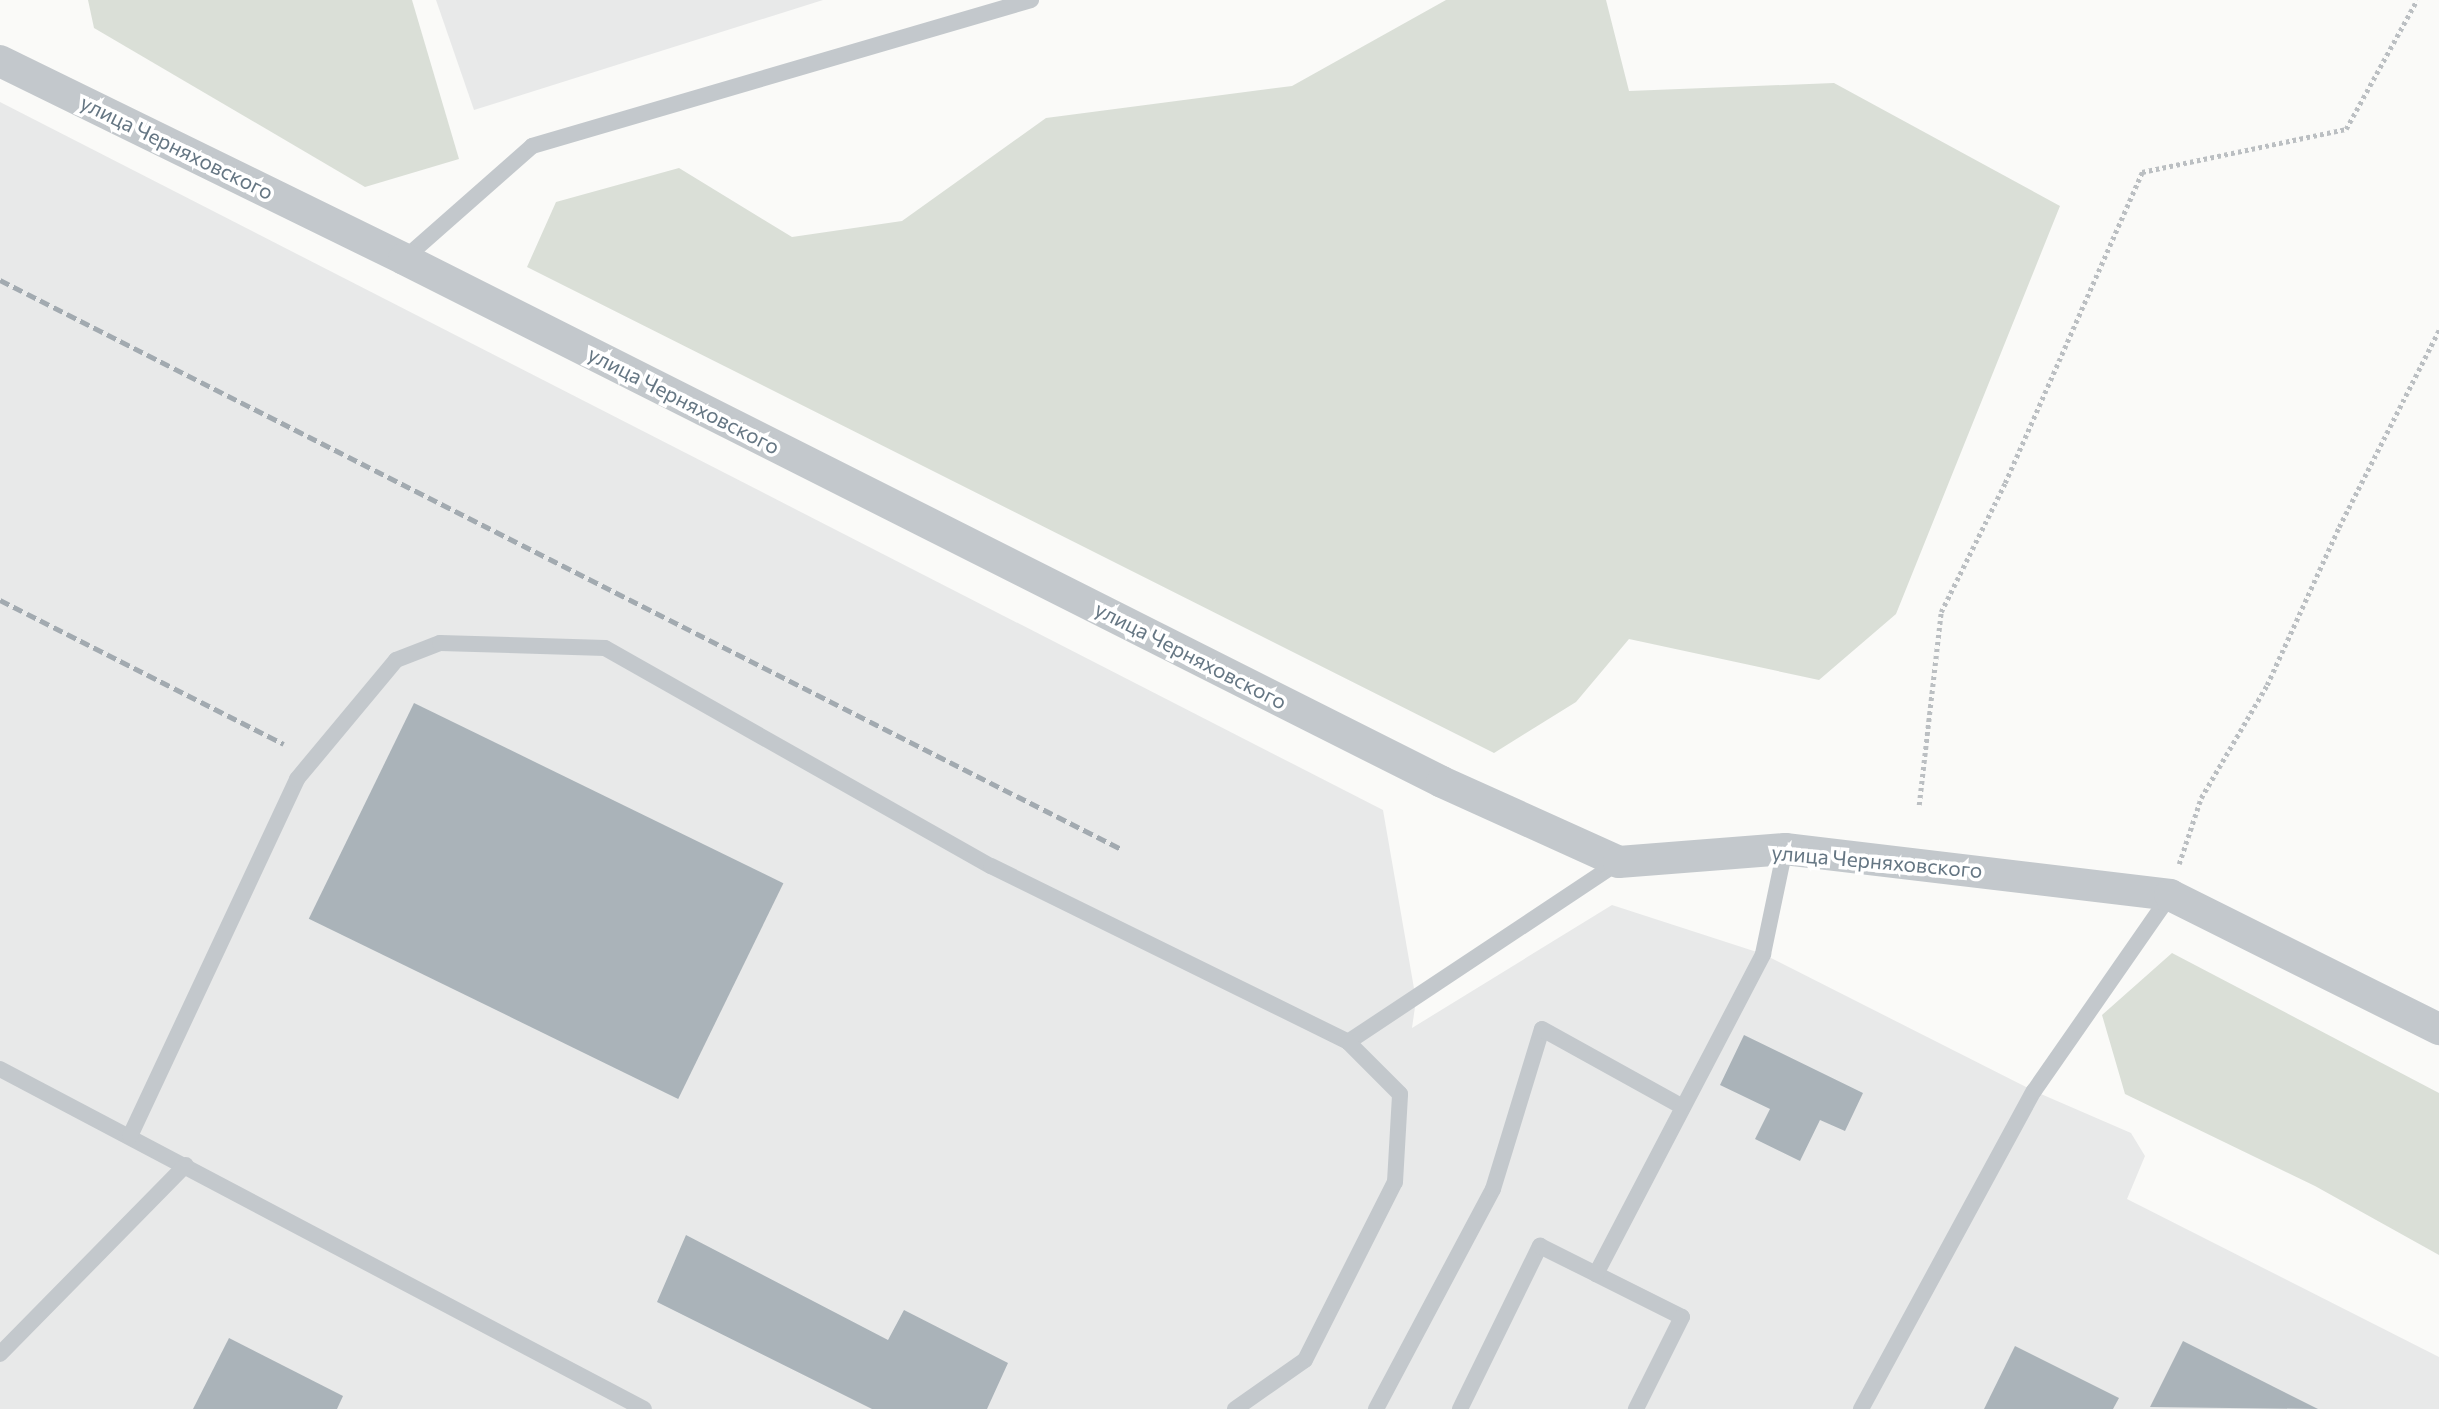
<!DOCTYPE html>
<html>
<head>
<meta charset="utf-8">
<style>
	body { margin:0 }
	#map { position:relative; width:2439px; height:1409px; overflow:hidden; background:#fafaf8; font-family:Commissioner,sans-serif }
	div>[style] { position:absolute }
	.built>* { inset:0; background:#e8e9e9 }
	.green>* { inset:0; background:#dadfd7 }
	.building>* { inset:0; background:#aab3b9; transform-origin:0 0 }
	.path>* { height:4.5px; margin-top:-2.25px; transform-origin:0; background:repeating-linear-gradient(90deg,#bbbfc2 0 3.5px,transparent 0 7px) }
	.service>* { height:16px; margin:-8px; padding:0 8px; transform-origin:8px; border-radius:8px; background:#c3c8cc }
	.minor>* { height:32px; margin:-16px; padding:0 16px; transform-origin:16px; border-radius:16px; background:#c3c8cc }
	.rail>* { height:5px; margin-top:-2.5px; transform-origin:0; background:repeating-linear-gradient(90deg,#a2aab0 0 10px,transparent 0 15px) }
	span { translate:-50% -50%; white-space:nowrap; text-align:center; line-height:1.15; -webkit-text-stroke:7px #fff; paint-order:stroke }
	.street-label { font-size:21px; color:#657683 }
</style>
</head>
<body>
<div id="map">
	<div class="built">
		<div style="clip-path:polygon(436px 0,823px 0,474px 110px)"></div>
		<div style="clip-path:polygon(0 102px,1383px 810px,1416px 1000px,1412px 1028px,1612px 905px,1763px 954px,2034px 1091px,2131px 1133px,2145px 1156px,2127px 1199px,2439px 1357px,2439px 1409px,0 1409px)"></div>
	</div>
	<div class="green">
		<div style="clip-path:polygon(88px 0,412px 0,459px 159px,365px 187px,94px 28px)"></div>
		<div style="clip-path:polygon(1446px 0,1606px 0,1629px 91px,1834px 83px,2060px 206px,1896px 614px,1819px 680px,1629px 639px,1576px 702px,1494px 753px,527px 267px,556px 202px,679px 168px,792px 237px,902px 221px,1046px 118px,1292px 86px)"></div>
		<div style="clip-path:polygon(2172px 953px,2439px 1093px,2439px 1255px,2315px 1186px,2125px 1094px,2102px 1015px)"></div>
	</div>
	<div class="building">
		<div style="left:414px;top:703px;width:411px;height:240px;rotate:26deg"></div>
		<div style="clip-path:polygon(1744px 1035px,1863px 1093px,1845px 1131px,1820px 1120px,1800px 1161px,1755px 1139px,1770px 1109px,1720px 1085px)"></div>
		<div style="clip-path:polygon(686px 1235px,888px 1340px,904px 1310px,1008px 1363px,987px 1409px,872px 1409px,657px 1302px)"></div>
		<div style="clip-path:polygon(229px 1338px,343px 1396px,337px 1409px,193px 1409px)"></div>
		<div style="clip-path:polygon(2183px 1341px,2318px 1409px,2150px 1407px)"></div>
		<div style="clip-path:polygon(2015px 1346px,2119px 1398px,2113px 1409px,1984px 1409px)"></div>
	</div>
	<div class="path">
		<div style="left:1919px;top:805px;width:194px;rotate:-83.5deg"></div>
		<div style="left:1941px;top:612px;width:144px;rotate:-63.6deg"></div>
		<div style="left:2005px;top:483px;width:340px;rotate:-66.2deg"></div>
		<div style="left:2142px;top:172px;width:208px;rotate:-11.9deg"></div>
		<div style="left:2346px;top:129px;width:147px;rotate:-61.2deg"></div>
		<div style="left:2179px;top:864px;width:70px;rotate:-71.6deg"></div>
		<div style="left:2201px;top:798px;width:131px;rotate:-59.7deg"></div>
		<div style="left:2267px;top:685px;width:174px;rotate:-65.5deg"></div>
		<div style="left:2339px;top:527px;width:221px;rotate:-63.1deg"></div>
	</div>
	<div class="service">
		<div style="left:404px;top:259px;width:171px;rotate:-41.4deg"></div>
		<div style="left:532px;top:146px;width:520px;rotate:-16.31deg"></div>
		<div style="left:0;top:1069px;width:728px;rotate:27.83deg"></div>
		<div style="left:130px;top:1136px;width:394px;rotate:-64.9deg"></div>
		<div style="left:297px;top:779px;width:155px;rotate:-50.2deg"></div>
		<div style="left:396px;top:660px;width:47px;rotate:-21.1deg"></div>
		<div style="left:440px;top:643px;width:165px;rotate:1.7deg"></div>
		<div style="left:605px;top:648px;width:443px;rotate:29.5deg"></div>
		<div style="left:991px;top:866px;width:398px;rotate:26.2deg"></div>
		<div style="left:1348px;top:1042px;width:325px;rotate:-33.6deg"></div>
		<div style="left:1596px;top:1274px;width:96px;rotate:26.6deg"></div>
		<div style="left:1682px;top:1317px;width:103px;rotate:116.6deg"></div>
		<div style="left:0;top:1354px;width:265px;rotate:-45.5deg"></div>
		<div style="left:1235px;top:1409px;width:85px;rotate:-35deg"></div>
		<div style="left:1305px;top:1360px;width:199px;rotate:-63.2deg"></div>
		<div style="left:1395px;top:1182px;width:88px;rotate:-86.7deg"></div>
		<div style="left:1400px;top:1094px;width:74px;rotate:-135deg"></div>
		<div style="left:1376px;top:1409px;width:249px;rotate:-62deg"></div>
		<div style="left:1493px;top:1189px;width:167px;rotate:-73deg"></div>
		<div style="left:1542px;top:1029px;width:161px;rotate:29deg"></div>
		<div style="left:1460px;top:1409px;width:182px;rotate:-63.9deg"></div>
		<div style="left:1540px;top:1246px;width:63px;rotate:26.6deg"></div>
		<div style="left:1596px;top:1274px;width:361px;rotate:-62.4deg"></div>
		<div style="left:1763px;top:954px;width:107px;rotate:-78.2deg"></div>
		<div style="left:1861px;top:1409px;width:362px;rotate:-61.5deg"></div>
		<div style="left:2034px;top:1091px;width:239px;rotate:-55.2deg"></div>
	</div>
	<div class="minor">
		<div style="left:0;top:61px;width:450px;rotate:26.1deg"></div>
		<div style="left:404px;top:259px;width:1162px;rotate:26.74deg"></div>
		<div style="left:1442px;top:782px;width:194px;rotate:24.3deg"></div>
		<div style="left:1619px;top:862px;width:167px;rotate:-4.5deg"></div>
		<div style="left:1785px;top:849px;width:388px;rotate:6.8deg"></div>
		<div style="left:2170px;top:895px;width:301px;rotate:26.5deg"></div>
	</div>
	<div class="rail">
		<div style="left:0;top:280px;width:1259px;rotate:26.91deg"></div>
		<div style="left:0;top:600px;width:318px;rotate:26.9deg"></div>
	</div>
	<div class="street-label">
		<span style="left:177px;top:147px;rotate:26deg">улица Черняховского</span>
		<span style="left:684px;top:400px;rotate:27deg">улица Черняховского</span>
		<span style="left:1191px;top:655px;rotate:27deg">улица Черняховского</span>
		<span style="left:1877px;top:861px;rotate:5deg">улица Черняховского</span>
	</div>
</div>
</body>
</html>
